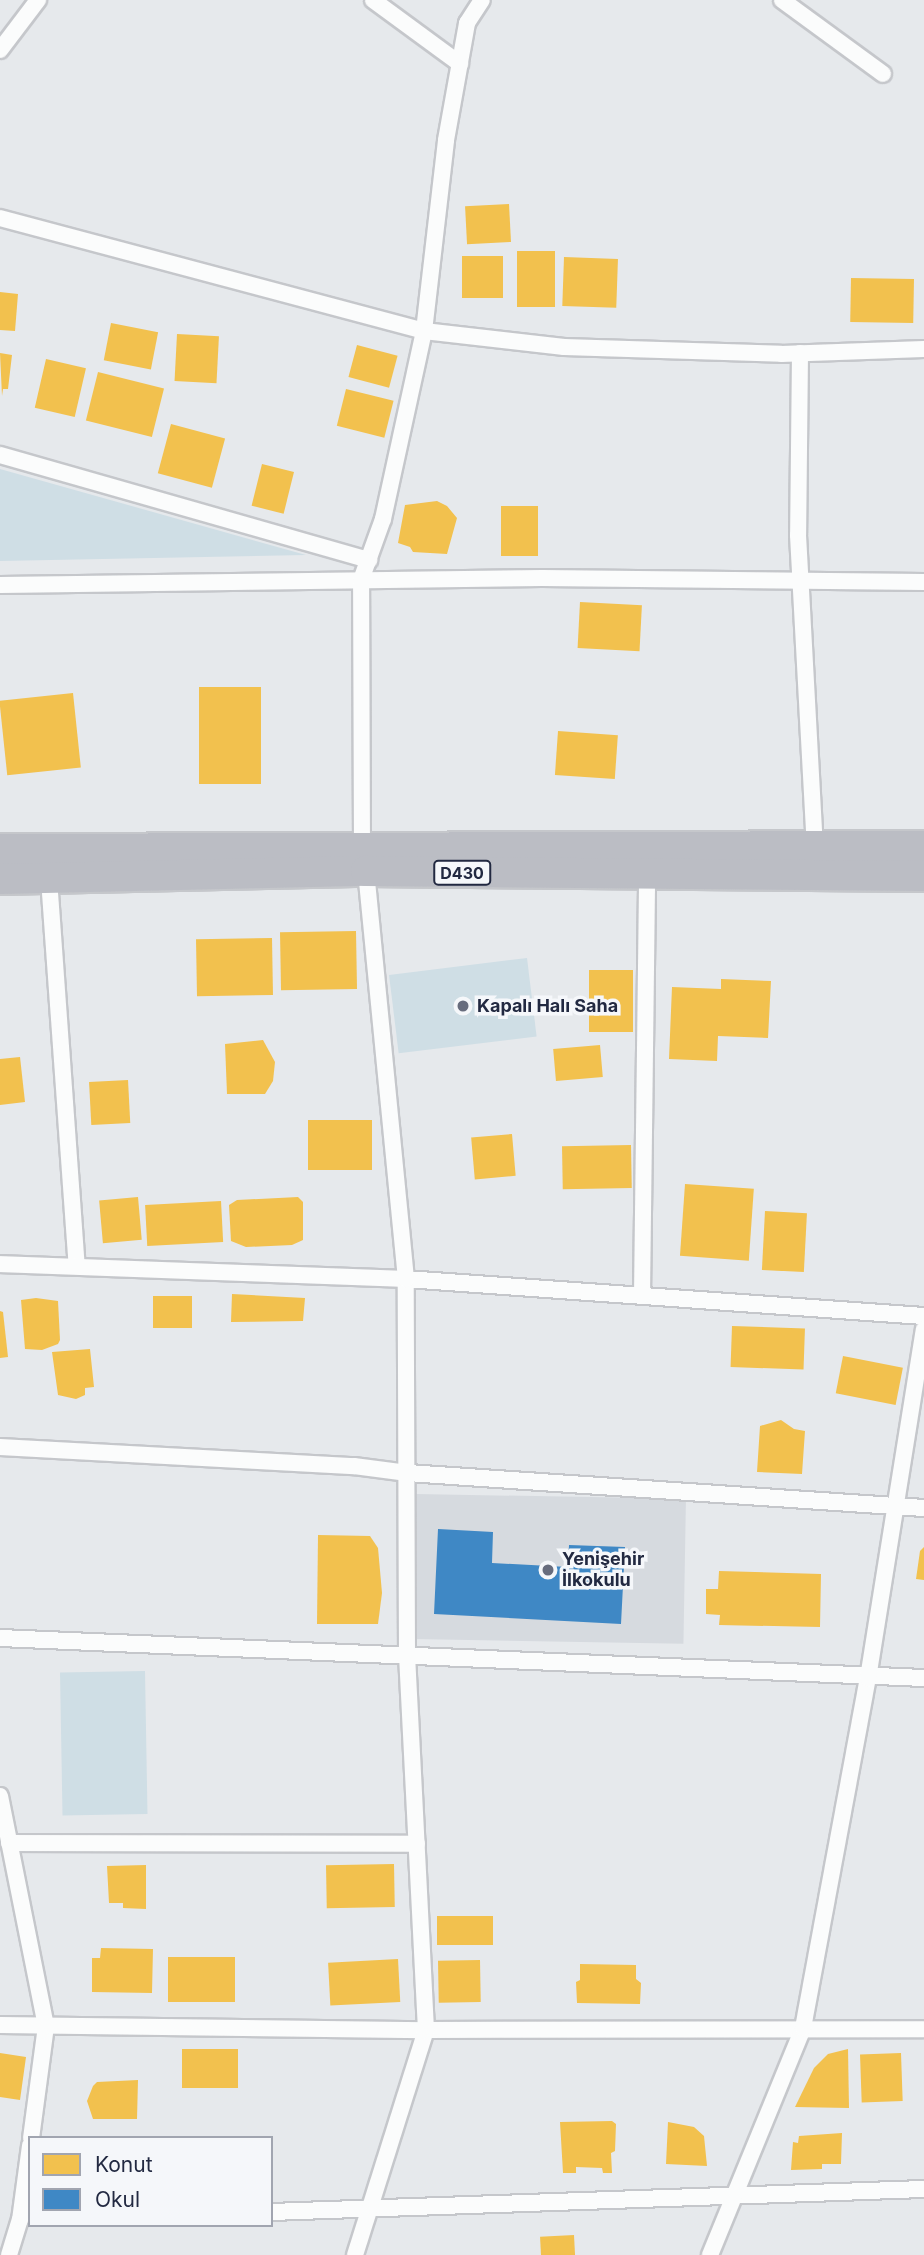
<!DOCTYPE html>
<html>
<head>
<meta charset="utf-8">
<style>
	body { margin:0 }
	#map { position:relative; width:924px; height:2255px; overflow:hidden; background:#e6e9ec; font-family:Inter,sans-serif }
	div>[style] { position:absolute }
	.built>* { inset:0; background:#d6dadf; transform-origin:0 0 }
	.green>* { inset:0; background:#cfdee5; transform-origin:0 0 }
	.homes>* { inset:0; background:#f2c14e; transform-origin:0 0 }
	.schools>* { inset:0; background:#3f88c5 }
	.roads { filter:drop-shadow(2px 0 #c5c7cb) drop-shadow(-2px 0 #c5c7cb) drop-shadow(0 2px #c5c7cb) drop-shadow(0 -2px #c5c7cb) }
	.street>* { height:16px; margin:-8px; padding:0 8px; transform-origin:8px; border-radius:8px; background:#fbfcfc }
	.highway>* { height:30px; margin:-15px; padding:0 15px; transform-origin:15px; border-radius:15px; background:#bbbdc4 }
	.dots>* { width:19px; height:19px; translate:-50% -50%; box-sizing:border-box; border:4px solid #f5f7fa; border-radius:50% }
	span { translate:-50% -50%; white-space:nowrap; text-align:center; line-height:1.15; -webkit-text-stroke:7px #f5f7fa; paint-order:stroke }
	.shield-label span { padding:2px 5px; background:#f5f7fa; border:2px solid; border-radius:5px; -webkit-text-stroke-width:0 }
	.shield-label { font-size:16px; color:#222941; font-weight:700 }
	.poi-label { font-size:18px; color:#222941; font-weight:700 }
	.left { translate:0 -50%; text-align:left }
	.legend { position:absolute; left:28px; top:2136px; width:245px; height:91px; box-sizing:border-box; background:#f5f7fa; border:2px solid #a1a5b0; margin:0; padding:9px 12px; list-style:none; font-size:21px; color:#222941 }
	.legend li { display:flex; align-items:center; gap:14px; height:35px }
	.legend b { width:35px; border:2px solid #a1a5b0 }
</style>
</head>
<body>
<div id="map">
	<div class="built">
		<div style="left:416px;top:1494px;width:270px;height:145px;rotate:1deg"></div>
	</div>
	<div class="green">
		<div style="clip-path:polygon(0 469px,306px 555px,0 561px)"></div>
		<div style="left:527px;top:958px;width:79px;height:139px;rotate:83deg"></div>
		<div style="left:145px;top:1671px;width:143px;height:85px;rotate:89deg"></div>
	</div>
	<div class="homes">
		<div style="left:509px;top:204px;width:38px;height:44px;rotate:87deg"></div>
		<div style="left:517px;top:251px;width:38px;height:56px"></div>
		<div style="left:462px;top:256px;width:41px;height:42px"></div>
		<div style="left:564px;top:257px;width:54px;height:49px;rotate:2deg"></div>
		<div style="left:851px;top:278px;width:63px;height:44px;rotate:1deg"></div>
		<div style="clip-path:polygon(0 292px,18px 294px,15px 331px,0 330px)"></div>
		<div style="left:111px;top:323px;width:48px;height:38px;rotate:11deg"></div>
		<div style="left:177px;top:334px;width:42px;height:47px;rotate:3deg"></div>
		<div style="left:357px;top:345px;width:42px;height:33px;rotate:15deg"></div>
		<div style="clip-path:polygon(0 353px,12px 355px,8px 389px,3px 389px,2px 396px)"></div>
		<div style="left:46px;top:359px;width:41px;height:50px;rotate:13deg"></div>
		<div style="left:98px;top:372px;width:68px;height:50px;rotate:14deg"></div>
		<div style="left:346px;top:389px;width:49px;height:38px;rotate:14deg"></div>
		<div style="left:171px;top:424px;width:56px;height:51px;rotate:15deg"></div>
		<div style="left:262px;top:464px;width:33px;height:43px;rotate:14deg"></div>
		<div style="clip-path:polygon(437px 501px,447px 506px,457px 518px,447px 554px,413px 552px,410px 547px,398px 543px,405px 505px)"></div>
		<div style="left:501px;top:506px;width:37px;height:50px"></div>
		<div style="left:580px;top:602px;width:62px;height:46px;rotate:3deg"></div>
		<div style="left:199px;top:687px;width:62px;height:97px"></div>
		<div style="left:73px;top:693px;width:75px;height:74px;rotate:84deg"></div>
		<div style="left:558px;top:731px;width:60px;height:44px;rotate:4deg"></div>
		<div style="left:356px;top:931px;width:58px;height:76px;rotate:89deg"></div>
		<div style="left:272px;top:938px;width:57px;height:76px;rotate:89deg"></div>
		<div style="left:589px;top:970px;width:44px;height:62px"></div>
		<div style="clip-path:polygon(721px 979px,771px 981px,768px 1038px,718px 1036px,717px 1061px,669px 1059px,672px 987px,721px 989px)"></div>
		<div style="clip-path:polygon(263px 1040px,275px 1062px,273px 1081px,265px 1094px,227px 1094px,225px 1044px)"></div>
		<div style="left:600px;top:1045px;width:32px;height:47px;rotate:85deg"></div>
		<div style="clip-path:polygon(20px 1057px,25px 1102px,0 1105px,0 1059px)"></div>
		<div style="left:128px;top:1080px;width:43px;height:39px;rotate:87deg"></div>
		<div style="left:308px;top:1120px;width:64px;height:50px"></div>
		<div style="left:512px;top:1134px;width:42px;height:41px;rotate:85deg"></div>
		<div style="left:631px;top:1145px;width:43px;height:69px;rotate:89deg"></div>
		<div style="left:685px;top:1184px;width:69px;height:72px;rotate:4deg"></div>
		<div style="left:138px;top:1197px;width:43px;height:39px;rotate:85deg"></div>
		<div style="clip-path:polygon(298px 1197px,303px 1202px,303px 1240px,292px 1245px,246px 1247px,231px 1241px,229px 1205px,237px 1200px)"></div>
		<div style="left:221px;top:1201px;width:41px;height:76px;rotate:87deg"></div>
		<div style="left:765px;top:1211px;width:42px;height:59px;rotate:3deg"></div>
		<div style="clip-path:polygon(232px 1294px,305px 1298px,303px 1321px,231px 1322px)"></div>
		<div style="left:153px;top:1296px;width:39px;height:32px"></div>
		<div style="clip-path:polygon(36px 1298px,58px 1301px,60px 1340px,58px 1344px,42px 1350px,25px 1349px,21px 1300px)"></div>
		<div style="clip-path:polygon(0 1311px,3px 1312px,8px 1357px,0 1358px)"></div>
		<div style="left:732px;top:1326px;width:73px;height:41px;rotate:2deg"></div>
		<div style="clip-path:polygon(90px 1349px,94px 1387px,85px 1388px,85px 1395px,76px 1399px,58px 1395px,52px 1352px)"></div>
		<div style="left:843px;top:1356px;width:61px;height:38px;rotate:11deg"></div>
		<div style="clip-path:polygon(781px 1420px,794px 1429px,805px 1431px,802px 1474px,757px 1472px,760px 1426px)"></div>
		<div style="clip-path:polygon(318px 1535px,370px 1536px,378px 1548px,382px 1593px,378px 1624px,317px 1624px)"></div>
		<div style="clip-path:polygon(924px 1547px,924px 1580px,916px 1579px,920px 1551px)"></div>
		<div style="clip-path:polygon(719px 1571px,821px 1574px,820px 1627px,719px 1625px,720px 1615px,706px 1614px,706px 1589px,718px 1589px)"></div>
		<div style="left:394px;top:1864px;width:43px;height:68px;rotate:89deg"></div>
		<div style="clip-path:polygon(146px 1865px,146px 1909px,123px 1908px,123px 1903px,109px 1903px,107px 1866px)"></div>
		<div style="left:437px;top:1916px;width:56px;height:29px"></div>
		<div style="clip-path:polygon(101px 1948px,153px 1949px,152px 1993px,92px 1992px,92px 1958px,100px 1958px)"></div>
		<div style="left:168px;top:1957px;width:67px;height:45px"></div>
		<div style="left:398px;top:1959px;width:43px;height:70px;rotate:87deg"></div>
		<div style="left:480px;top:1960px;width:42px;height:42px;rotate:89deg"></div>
		<div style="clip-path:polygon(580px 1964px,636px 1965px,636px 1979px,641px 1983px,640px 2004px,577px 2003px,576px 1982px,580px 1980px)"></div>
		<div style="left:182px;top:2049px;width:56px;height:39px"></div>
		<div style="clip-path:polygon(848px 2049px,849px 2108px,795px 2107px,814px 2068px,828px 2054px)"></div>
		<div style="clip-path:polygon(0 2053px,26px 2057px,20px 2100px,0 2097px)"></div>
		<div style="left:901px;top:2053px;width:48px;height:41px;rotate:88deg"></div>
		<div style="clip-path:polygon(138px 2080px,137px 2119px,93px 2119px,87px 2101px,93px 2086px,97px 2082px)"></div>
		<div style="clip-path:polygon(612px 2121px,616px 2124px,615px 2151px,611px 2153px,612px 2173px,603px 2173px,602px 2168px,576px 2167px,576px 2173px,563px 2173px,560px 2122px)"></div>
		<div style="clip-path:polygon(668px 2122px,694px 2127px,704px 2136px,707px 2166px,666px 2164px)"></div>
		<div style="clip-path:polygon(842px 2133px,841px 2164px,822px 2164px,822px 2169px,791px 2170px,793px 2142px,798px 2143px,799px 2136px)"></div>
		<div style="left:574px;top:2235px;width:20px;height:34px;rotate:87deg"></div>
	</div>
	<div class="schools">
		<div style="clip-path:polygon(438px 1529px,493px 1532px,492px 1563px,568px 1567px,569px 1545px,625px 1547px,621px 1624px,434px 1614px)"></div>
	</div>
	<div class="roads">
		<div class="street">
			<div style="left:373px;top:0;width:108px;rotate:36.3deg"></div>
			<div style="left:782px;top:0;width:125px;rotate:36.2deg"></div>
			<div style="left:0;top:50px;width:63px;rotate:-52.8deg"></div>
			<div style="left:0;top:218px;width:439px;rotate:14.9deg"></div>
			<div style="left:424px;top:331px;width:141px;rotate:6.5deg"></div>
			<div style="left:564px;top:347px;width:217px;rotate:1.8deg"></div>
			<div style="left:781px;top:354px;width:143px;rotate:-2deg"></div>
			<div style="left:800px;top:353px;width:182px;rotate:90.6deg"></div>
			<div style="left:798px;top:535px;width:311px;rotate:86.9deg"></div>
			<div style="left:0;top:455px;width:384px;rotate:15.9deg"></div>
			<div style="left:0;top:585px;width:542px;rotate:-0.74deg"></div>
			<div style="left:542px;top:578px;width:382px;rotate:0.6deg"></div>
			<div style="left:362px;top:848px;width:268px;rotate:-90.2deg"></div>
			<div style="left:361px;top:580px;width:65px;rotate:-70.2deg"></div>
			<div style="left:383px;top:519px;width:192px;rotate:-77.7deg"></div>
			<div style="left:424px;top:331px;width:192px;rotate:-83.4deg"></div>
			<div style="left:446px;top:140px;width:119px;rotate:-79.8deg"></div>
			<div style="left:467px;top:23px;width:27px;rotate:-57deg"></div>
			<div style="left:49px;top:879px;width:388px;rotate:85.9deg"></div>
			<div style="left:0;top:1264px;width:406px;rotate:2.1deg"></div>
			<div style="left:406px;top:1279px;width:519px;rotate:4.09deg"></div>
			<div style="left:642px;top:1295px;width:420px;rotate:-89.3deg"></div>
			<div style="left:0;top:1447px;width:355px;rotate:3.1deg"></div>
			<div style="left:354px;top:1466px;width:54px;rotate:7.4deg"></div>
			<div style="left:408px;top:1473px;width:517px;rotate:3.88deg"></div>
			<div style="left:0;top:1638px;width:925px;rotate:2.48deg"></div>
			<div style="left:0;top:1796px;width:235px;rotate:78.7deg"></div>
			<div style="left:46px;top:2026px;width:113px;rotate:97.6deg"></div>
			<div style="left:9px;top:1843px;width:408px;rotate:0.1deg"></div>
			<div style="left:0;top:2025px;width:426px;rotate:0.7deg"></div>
			<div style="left:426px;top:2030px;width:498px;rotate:-0.1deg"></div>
			<div style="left:271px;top:2212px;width:653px;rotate:-2.02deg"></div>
			<div style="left:9px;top:2255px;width:37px;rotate:-73deg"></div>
			<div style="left:20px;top:2220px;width:75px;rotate:-82.3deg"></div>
			<div style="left:355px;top:2255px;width:236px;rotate:-72.5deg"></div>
			<div style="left:426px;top:2030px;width:374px;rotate:-92.9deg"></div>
			<div style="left:407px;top:1656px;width:377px;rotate:-90.2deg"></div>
			<div style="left:406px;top:1279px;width:410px;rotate:-95.6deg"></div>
			<div style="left:710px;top:2255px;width:245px;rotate:-67.7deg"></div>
			<div style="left:803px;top:2028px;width:356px;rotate:-79.5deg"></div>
			<div style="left:868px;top:1678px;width:353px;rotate:-80.9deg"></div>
		</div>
		<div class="highway">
			<div style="left:0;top:849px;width:924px;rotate:-0.19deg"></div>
			<div style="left:0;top:879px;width:366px;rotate:-1.3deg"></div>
			<div style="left:366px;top:871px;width:558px;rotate:0.51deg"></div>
		</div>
	</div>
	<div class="dots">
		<div style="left:463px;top:1006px;background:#676c7d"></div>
		<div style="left:548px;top:1570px;background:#676c7d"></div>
	</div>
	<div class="shield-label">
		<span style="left:462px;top:873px">D430</span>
	</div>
	<div class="poi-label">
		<span class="left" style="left:477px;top:1006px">Kapalı Halı Saha</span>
		<span class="left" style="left:562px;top:1570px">Yenişehir<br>İlkokulu</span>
	</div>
	<ul class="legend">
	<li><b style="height:19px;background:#f2c14e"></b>Konut</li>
	<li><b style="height:19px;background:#3f88c5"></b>Okul</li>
	</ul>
</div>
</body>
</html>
